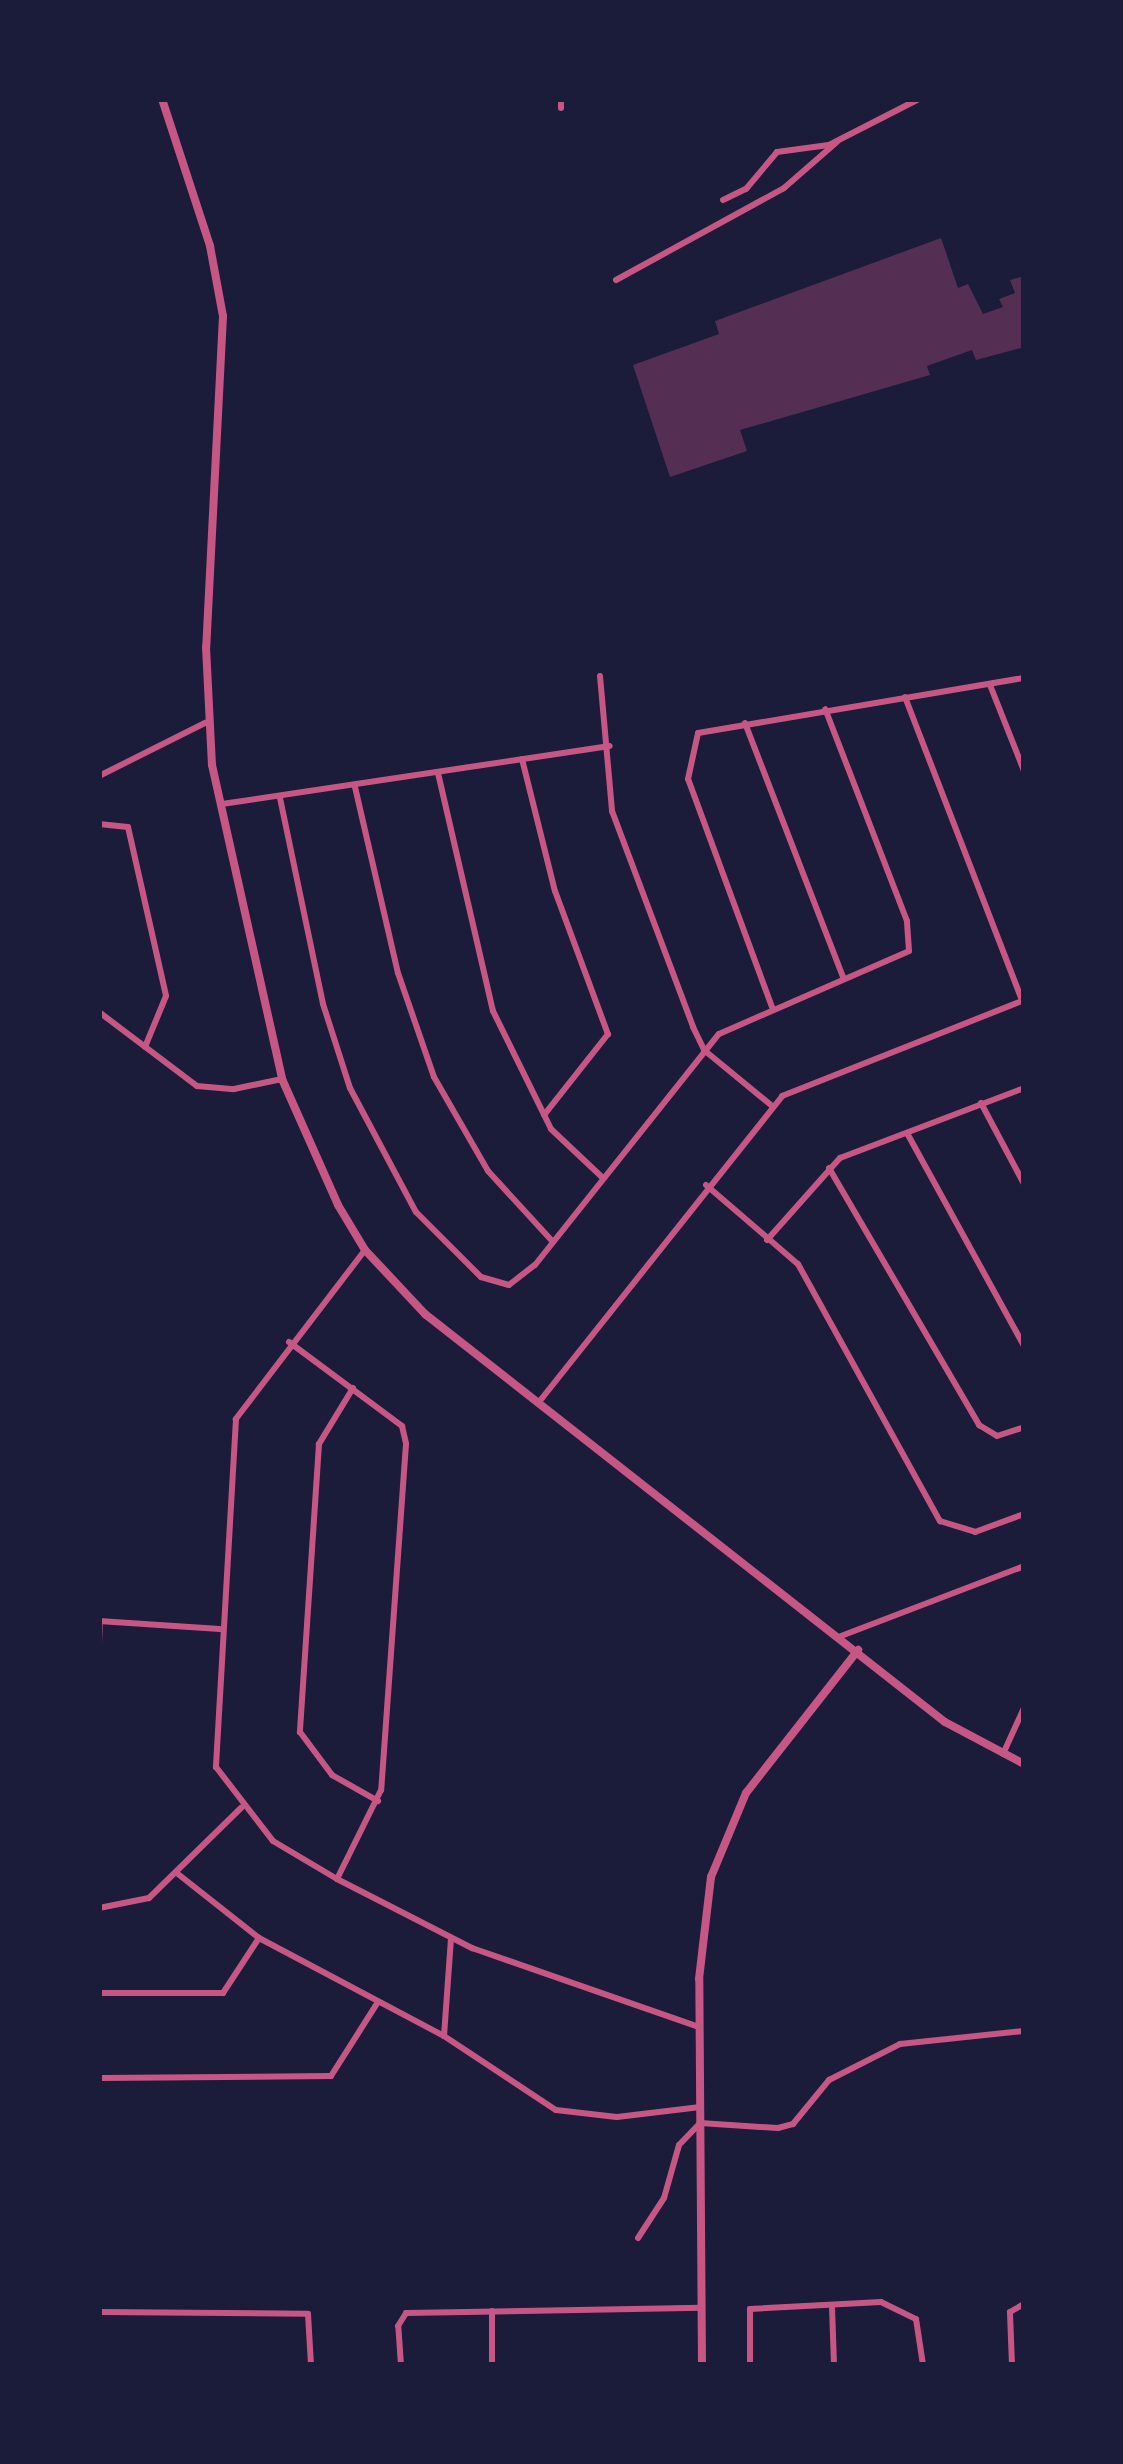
<!DOCTYPE html>
<html>
<head>
<meta charset="utf-8">
<style>
	body { margin:0 }
	#map { position:relative; width:1123px; height:2464px; overflow:hidden; background:#1b1b3a; font-family:Signika,sans-serif }
	div>[style] { position:absolute }
	.building>* { inset:0; background:#542f53 }
	.minor>* { height:6px; margin:-3px; padding:0 3px; transform-origin:3px; border-radius:3px; background:#c65784 }
	.tertiary>* { height:8px; margin:-4px; padding:0 4px; transform-origin:4px; border-radius:4px; background:#c65784 }
	span { translate:-50% -50%; white-space:nowrap; text-align:center; line-height:1.15; -webkit-text-stroke:9px #1b1b3a; paint-order:stroke }
	.frame { position:absolute; inset:0; border:102px solid #1b1b3a; pointer-events:none }
</style>
</head>
<body>
<div id="map">
	<div class="building">
		<div style="clip-path:polygon(941px 238px,958px 288px,968px 284px,983px 314px,1003px 307px,999px 299px,1015px 293px,1010px 280px,1024px 276px,1024px 347px,976px 360px,972px 350px,927px 366px,930px 375px,740px 430px,747px 451px,670px 477px,633px 365px,719px 334px,715px 321px)"></div>
	</div>
	<div class="minor">
		<div style="left:561px;top:99px;width:9px;rotate:90deg"></div>
		<div style="left:723px;top:200px;width:25px;rotate:-26deg"></div>
		<div style="left:746px;top:189px;width:48px;rotate:-50deg"></div>
		<div style="left:777px;top:152px;width:52px;rotate:-7.7deg"></div>
		<div style="left:829px;top:145px;width:101px;rotate:-27.1deg"></div>
		<div style="left:616px;top:280px;width:192px;rotate:-28.7deg"></div>
		<div style="left:784px;top:188px;width:70px;rotate:-41deg"></div>
		<div style="left:600px;top:676px;width:136px;rotate:84.9deg"></div>
		<div style="left:612px;top:811px;width:231px;rotate:69.4deg"></div>
		<div style="left:693px;top:1027px;width:25px;rotate:64deg"></div>
		<div style="left:704px;top:1050px;width:87px;rotate:39.4deg"></div>
		<div style="left:990px;top:685px;width:92px;rotate:68.4deg"></div>
		<div style="left:905px;top:697px;width:326px;rotate:68.9deg"></div>
		<div style="left:745px;top:723px;width:272px;rotate:68.9deg"></div>
		<div style="left:522px;top:759px;width:136px;rotate:76deg"></div>
		<div style="left:555px;top:891px;width:153px;rotate:69.7deg"></div>
		<div style="left:608px;top:1034px;width:103px;rotate:128.3deg"></div>
		<div style="left:438px;top:773px;width:244px;rotate:77deg"></div>
		<div style="left:493px;top:1011px;width:131px;rotate:63.8deg"></div>
		<div style="left:551px;top:1129px;width:71px;rotate:43.3deg"></div>
		<div style="left:99px;top:776px;width:119px;rotate:-26.6deg"></div>
		<div style="left:355px;top:787px;width:191px;rotate:77deg"></div>
		<div style="left:398px;top:973px;width:110px;rotate:70.9deg"></div>
		<div style="left:434px;top:1077px;width:108px;rotate:60.1deg"></div>
		<div style="left:488px;top:1171px;width:96px;rotate:47.5deg"></div>
		<div style="left:280px;top:798px;width:210px;rotate:78.2deg"></div>
		<div style="left:323px;top:1004px;width:88px;rotate:72.2deg"></div>
		<div style="left:350px;top:1088px;width:140px;rotate:62deg"></div>
		<div style="left:416px;top:1212px;width:92px;rotate:45deg"></div>
		<div style="left:481px;top:1277px;width:29px;rotate:16deg"></div>
		<div style="left:509px;top:1285px;width:33px;rotate:-38deg"></div>
		<div style="left:535px;top:1265px;width:295px;rotate:-51.5deg"></div>
		<div style="left:719px;top:1034px;width:207px;rotate:-23.6deg"></div>
		<div style="left:909px;top:951px;width:30px;rotate:-94deg"></div>
		<div style="left:907px;top:921px;width:227px;rotate:-111.1deg"></div>
		<div style="left:222px;top:804px;width:392px;rotate:-8.5deg"></div>
		<div style="left:99px;top:824px;width:29px;rotate:6deg"></div>
		<div style="left:128px;top:827px;width:173px;rotate:77.3deg"></div>
		<div style="left:166px;top:996px;width:55px;rotate:112.4deg"></div>
		<div style="left:772px;top:1007px;width:243px;rotate:-110.2deg"></div>
		<div style="left:688px;top:779px;width:47px;rotate:-77.7deg"></div>
		<div style="left:698px;top:733px;width:331px;rotate:-9.6deg"></div>
		<div style="left:99px;top:1012px;width:123px;rotate:37.1deg"></div>
		<div style="left:197px;top:1086px;width:37px;rotate:5deg"></div>
		<div style="left:234px;top:1089px;width:49px;rotate:-11.8deg"></div>
		<div style="left:981px;top:1103px;width:92px;rotate:62deg"></div>
		<div style="left:907px;top:1133px;width:243px;rotate:61.2deg"></div>
		<div style="left:829px;top:1168px;width:298px;rotate:59.7deg"></div>
		<div style="left:979px;top:1425px;width:21px;rotate:31deg"></div>
		<div style="left:997px;top:1436px;width:28px;rotate:-18deg"></div>
		<div style="left:706px;top:1185px;width:121px;rotate:40.7deg"></div>
		<div style="left:798px;top:1264px;width:294px;rotate:61.1deg"></div>
		<div style="left:940px;top:1521px;width:37px;rotate:17deg"></div>
		<div style="left:975px;top:1532px;width:52px;rotate:-20.2deg"></div>
		<div style="left:767px;top:1240px;width:110px;rotate:-48.3deg"></div>
		<div style="left:840px;top:1158px;width:197px;rotate:-20.8deg"></div>
		<div style="left:365px;top:1250px;width:213px;rotate:127.4deg"></div>
		<div style="left:236px;top:1419px;width:349px;rotate:93.3deg"></div>
		<div style="left:216px;top:1767px;width:93px;rotate:52.4deg"></div>
		<div style="left:273px;top:1841px;width:74px;rotate:30.7deg"></div>
		<div style="left:337px;top:1879px;width:152px;rotate:27.1deg"></div>
		<div style="left:472px;top:1948px;width:240px;rotate:19.2deg"></div>
		<div style="left:289px;top:1342px;width:141px;rotate:36.6deg"></div>
		<div style="left:402px;top:1426px;width:18px;rotate:77deg"></div>
		<div style="left:406px;top:1444px;width:347px;rotate:94.1deg"></div>
		<div style="left:381px;top:1790px;width:99px;rotate:116.3deg"></div>
		<div style="left:353px;top:1388px;width:66px;rotate:121.3deg"></div>
		<div style="left:319px;top:1444px;width:289px;rotate:93.8deg"></div>
		<div style="left:300px;top:1732px;width:54px;rotate:53.3deg"></div>
		<div style="left:332px;top:1775px;width:53px;rotate:29.5deg"></div>
		<div style="left:539px;top:1402px;width:391px;rotate:-51.5deg"></div>
		<div style="left:782px;top:1096px;width:260px;rotate:-21.6deg"></div>
		<div style="left:99px;top:1621px;width:121px;rotate:3.8deg"></div>
		<div style="left:841px;top:1636px;width:196px;rotate:-20.9deg"></div>
		<div style="left:99px;top:1644px;width:23px;rotate:-88deg"></div>
		<div style="left:1003px;top:1754px;width:51px;rotate:-65.5deg"></div>
		<div style="left:178px;top:1874px;width:103px;rotate:38.3deg"></div>
		<div style="left:259px;top:1938px;width:209px;rotate:27.9deg"></div>
		<div style="left:444px;top:2036px;width:134px;rotate:33.5deg"></div>
		<div style="left:556px;top:2110px;width:61px;rotate:6.5deg"></div>
		<div style="left:617px;top:2117px;width:84px;rotate:-6.9deg"></div>
		<div style="left:99px;top:1908px;width:51px;rotate:-11.3deg"></div>
		<div style="left:149px;top:1898px;width:129px;rotate:-44.4deg"></div>
		<div style="left:99px;top:1993px;width:124px"></div>
		<div style="left:223px;top:1993px;width:66px;rotate:-56.8deg"></div>
		<div style="left:444px;top:2036px;width:97px;rotate:-85.9deg"></div>
		<div style="left:99px;top:2078px;width:232px;rotate:-0.5deg"></div>
		<div style="left:331px;top:2076px;width:88px;rotate:-57.6deg"></div>
		<div style="left:638px;top:2238px;width:48px;rotate:-57deg"></div>
		<div style="left:664px;top:2198px;width:55px;rotate:-74.2deg"></div>
		<div style="left:679px;top:2145px;width:30px;rotate:-46deg"></div>
		<div style="left:700px;top:2123px;width:78px;rotate:3.7deg"></div>
		<div style="left:778px;top:2128px;width:16px;rotate:-15deg"></div>
		<div style="left:793px;top:2124px;width:57px;rotate:-50.7deg"></div>
		<div style="left:829px;top:2080px;width:80px;rotate:-26.9deg"></div>
		<div style="left:900px;top:2044px;width:125px;rotate:-6deg"></div>
		<div style="left:832px;top:2307px;width:58px;rotate:88deg"></div>
		<div style="left:99px;top:2312px;width:209px;rotate:0.5deg"></div>
		<div style="left:308px;top:2314px;width:51px;rotate:86.6deg"></div>
		<div style="left:401px;top:2365px;width:39px;rotate:-94deg"></div>
		<div style="left:398px;top:2326px;width:15px;rotate:-58deg"></div>
		<div style="left:406px;top:2313px;width:296px;rotate:-1deg"></div>
		<div style="left:492px;top:2365px;width:54px;rotate:-90deg"></div>
		<div style="left:750px;top:2365px;width:56px;rotate:-90deg"></div>
		<div style="left:750px;top:2309px;width:131px;rotate:-3.1deg"></div>
		<div style="left:881px;top:2302px;width:39px;rotate:26deg"></div>
		<div style="left:916px;top:2319px;width:47px;rotate:81.3deg"></div>
		<div style="left:1012px;top:2365px;width:53px;rotate:-92.2deg"></div>
		<div style="left:1010px;top:2312px;width:16px;rotate:-30deg"></div>
	</div>
	<div class="tertiary">
		<div style="left:162px;top:99px;width:155px;rotate:71.9deg"></div>
		<div style="left:210px;top:246px;width:71px;rotate:79.5deg"></div>
		<div style="left:223px;top:316px;width:331px;rotate:92.9deg"></div>
		<div style="left:206px;top:647px;width:118px;rotate:87.1deg"></div>
		<div style="left:212px;top:765px;width:322px;rotate:77.4deg"></div>
		<div style="left:282px;top:1079px;width:138px;rotate:66deg"></div>
		<div style="left:338px;top:1205px;width:52px;rotate:59deg"></div>
		<div style="left:365px;top:1250px;width:88px;rotate:46.8deg"></div>
		<div style="left:425px;top:1314px;width:661px;rotate:38.12deg"></div>
		<div style="left:945px;top:1722px;width:89px;rotate:28deg"></div>
		<div style="left:702px;top:2365px;width:386px;rotate:-90.4deg"></div>
		<div style="left:699px;top:1979px;width:103px;rotate:-83.3deg"></div>
		<div style="left:711px;top:1877px;width:91px;rotate:-67.4deg"></div>
		<div style="left:746px;top:1793px;width:182px;rotate:-51.9deg"></div>
	</div>
	<div class="frame"></div>
</div>
</body>
</html>
